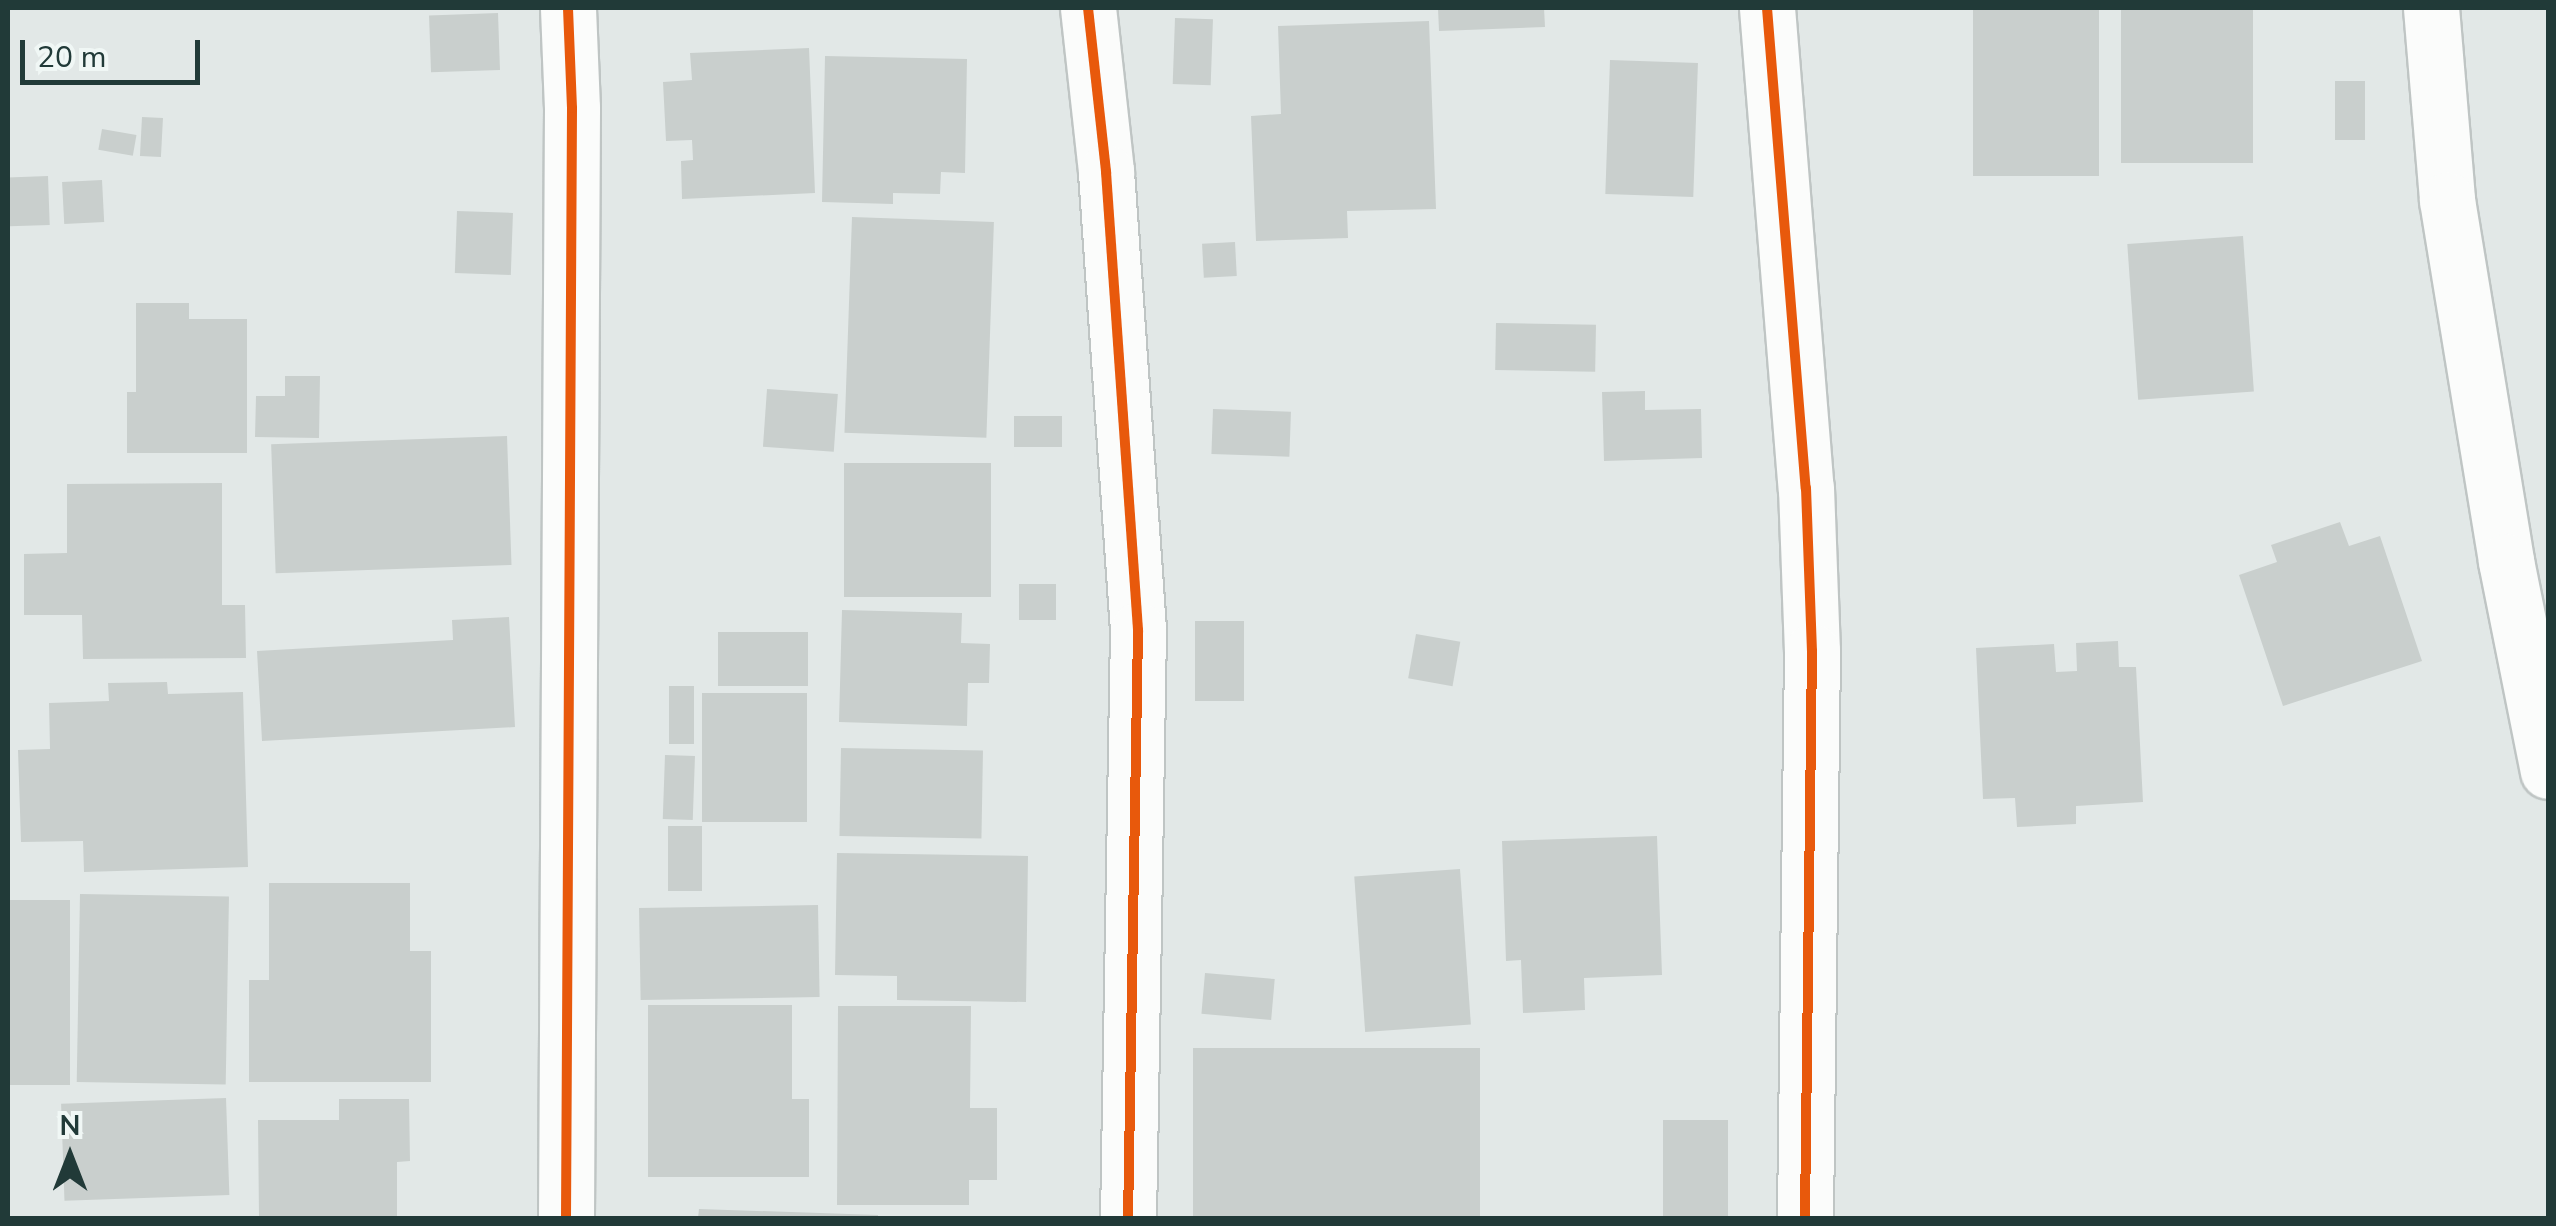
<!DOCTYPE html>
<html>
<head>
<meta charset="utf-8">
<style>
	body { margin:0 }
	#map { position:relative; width:2556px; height:1226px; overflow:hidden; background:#e2e8e7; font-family:"Nunito Sans",sans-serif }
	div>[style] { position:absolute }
	.building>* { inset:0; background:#c9cfcd; transform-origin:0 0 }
	.roads { filter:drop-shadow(2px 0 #bfc5c4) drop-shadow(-2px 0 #bfc5c4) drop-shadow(0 2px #bfc5c4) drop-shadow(0 -2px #bfc5c4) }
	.street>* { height:55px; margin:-27.5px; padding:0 27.5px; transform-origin:27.5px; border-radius:27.5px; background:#fbfcfb }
	.cycleway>* { height:10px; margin:-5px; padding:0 5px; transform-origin:5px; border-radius:5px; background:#e8590c }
	span { translate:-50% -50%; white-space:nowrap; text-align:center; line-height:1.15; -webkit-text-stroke:9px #f0f7f5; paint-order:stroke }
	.frame { position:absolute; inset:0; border:10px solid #213a38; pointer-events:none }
	.north { position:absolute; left:20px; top:1106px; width:100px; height:100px; -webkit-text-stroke:8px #f0f7f5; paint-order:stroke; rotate:0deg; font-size:28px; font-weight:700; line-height:40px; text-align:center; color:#213a38 }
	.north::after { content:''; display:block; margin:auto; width:35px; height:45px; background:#213a38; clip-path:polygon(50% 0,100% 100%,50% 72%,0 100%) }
	.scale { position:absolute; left:20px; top:40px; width:180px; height:45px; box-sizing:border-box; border:5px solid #213a38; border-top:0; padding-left:12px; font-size:30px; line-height:35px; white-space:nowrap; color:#213a38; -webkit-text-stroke:8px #f0f7f5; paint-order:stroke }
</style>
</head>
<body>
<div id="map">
	<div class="building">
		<div style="clip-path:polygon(1438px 8px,1544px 8px,1545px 27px,1439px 31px)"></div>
		<div style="left:1973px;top:8px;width:126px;height:168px"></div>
		<div style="left:2121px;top:8px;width:132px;height:155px"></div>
		<div style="left:498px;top:13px;width:57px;height:69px;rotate:88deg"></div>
		<div style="left:1175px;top:18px;width:38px;height:66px;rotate:2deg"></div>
		<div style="clip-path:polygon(1429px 21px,1436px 209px,1347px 211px,1348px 238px,1256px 241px,1251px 116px,1281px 114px,1278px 26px)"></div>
		<div style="clip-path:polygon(809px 48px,815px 193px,682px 199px,681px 161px,693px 160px,692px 140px,666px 141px,663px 82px,692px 80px,690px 53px)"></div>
		<div style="clip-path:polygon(825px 56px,967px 59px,965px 173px,941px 172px,940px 194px,893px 193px,893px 204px,822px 202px)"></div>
		<div style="left:1610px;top:60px;width:88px;height:134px;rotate:2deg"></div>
		<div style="left:2335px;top:81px;width:30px;height:59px"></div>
		<div style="left:142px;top:117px;width:21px;height:39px;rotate:3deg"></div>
		<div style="left:102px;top:129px;width:35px;height:21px;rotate:10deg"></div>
		<div style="left:48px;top:176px;width:49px;height:40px;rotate:88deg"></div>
		<div style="left:102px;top:180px;width:42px;height:40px;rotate:87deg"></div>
		<div style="left:457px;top:211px;width:56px;height:62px;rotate:2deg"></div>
		<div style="left:852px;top:217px;width:142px;height:216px;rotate:2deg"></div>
		<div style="left:2243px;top:236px;width:156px;height:116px;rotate:86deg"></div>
		<div style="left:1235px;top:242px;width:34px;height:33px;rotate:87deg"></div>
		<div style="clip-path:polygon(136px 303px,189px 303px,189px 319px,247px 319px,247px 453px,127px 453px,127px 392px,136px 392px)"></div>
		<div style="left:1496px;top:323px;width:100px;height:47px;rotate:1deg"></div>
		<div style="clip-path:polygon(285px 376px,320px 376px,319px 438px,255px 437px,256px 396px,285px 396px)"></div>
		<div style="left:767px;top:389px;width:71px;height:58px;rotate:4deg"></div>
		<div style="clip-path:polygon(1645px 391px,1645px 410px,1701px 409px,1702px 458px,1604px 461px,1602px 392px)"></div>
		<div style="left:1213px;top:409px;width:78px;height:45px;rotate:2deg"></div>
		<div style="left:1014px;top:416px;width:48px;height:31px"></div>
		<div style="left:507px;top:436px;width:129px;height:236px;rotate:88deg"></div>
		<div style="left:844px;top:463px;width:147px;height:134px"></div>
		<div style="clip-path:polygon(222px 483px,222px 605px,245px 605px,246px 658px,83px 659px,82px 615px,24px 615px,24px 554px,67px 553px,67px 484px)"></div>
		<div style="clip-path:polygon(2340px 522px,2349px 546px,2380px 536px,2422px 661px,2283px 706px,2239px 575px,2277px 562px,2271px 545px)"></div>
		<div style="left:1019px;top:584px;width:37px;height:36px"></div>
		<div style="clip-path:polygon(842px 610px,962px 613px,961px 643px,990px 644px,989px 683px,968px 683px,967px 726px,839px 722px)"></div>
		<div style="clip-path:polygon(509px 617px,515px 727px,262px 741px,257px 651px,453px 640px,452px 620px)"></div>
		<div style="left:1195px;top:621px;width:49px;height:80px"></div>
		<div style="left:718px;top:632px;width:90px;height:54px"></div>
		<div style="left:1416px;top:634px;width:45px;height:45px;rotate:10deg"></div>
		<div style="clip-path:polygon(2118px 641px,2119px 667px,2136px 667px,2143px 802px,2076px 806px,2076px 824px,2017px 827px,2015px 798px,1983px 799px,1976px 648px,2054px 644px,2056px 672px,2077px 671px,2076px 643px)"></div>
		<div style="clip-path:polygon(167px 682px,168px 694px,243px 692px,248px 867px,84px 872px,83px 841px,21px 842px,18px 750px,50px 749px,49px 703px,109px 701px,108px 683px)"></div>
		<div style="left:669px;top:686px;width:25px;height:58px"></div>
		<div style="left:702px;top:693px;width:105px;height:129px"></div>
		<div style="left:841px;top:748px;width:142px;height:88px;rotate:1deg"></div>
		<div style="left:665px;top:755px;width:30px;height:64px;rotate:2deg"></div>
		<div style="left:668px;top:826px;width:34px;height:65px"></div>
		<div style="clip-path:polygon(1657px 836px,1662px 975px,1584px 978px,1585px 1010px,1523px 1013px,1521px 960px,1506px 961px,1502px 841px)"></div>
		<div style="clip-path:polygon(837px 853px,1028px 856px,1026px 1002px,897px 1000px,897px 976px,835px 975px)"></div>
		<div style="left:1460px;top:869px;width:156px;height:106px;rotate:86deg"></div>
		<div style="clip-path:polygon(269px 883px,410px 883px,410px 951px,431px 951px,431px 1082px,249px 1082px,249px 980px,269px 980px)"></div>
		<div style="left:80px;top:894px;width:149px;height:188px;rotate:1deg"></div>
		<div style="left:8px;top:900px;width:62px;height:185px"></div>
		<div style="left:818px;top:905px;width:92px;height:179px;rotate:89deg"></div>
		<div style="left:1205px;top:973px;width:70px;height:41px;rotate:5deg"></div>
		<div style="clip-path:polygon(648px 1005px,792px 1005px,792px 1099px,809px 1099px,809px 1177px,648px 1177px)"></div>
		<div style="clip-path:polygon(838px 1006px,971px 1006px,970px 1108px,997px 1108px,997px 1180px,969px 1180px,969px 1205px,837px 1205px)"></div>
		<div style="left:1193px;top:1048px;width:287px;height:170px"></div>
		<div style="left:226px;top:1098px;width:97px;height:165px;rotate:88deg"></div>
		<div style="clip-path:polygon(339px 1099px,409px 1099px,410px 1161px,397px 1162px,397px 1218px,259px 1218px,258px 1120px,339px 1120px)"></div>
		<div style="left:1663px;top:1120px;width:65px;height:98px"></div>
		<div style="clip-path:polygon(699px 1209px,878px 1215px,878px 1218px,698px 1218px)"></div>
	</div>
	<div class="roads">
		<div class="street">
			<div style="left:1088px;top:8px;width:165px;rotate:83.7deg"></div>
			<div style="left:1106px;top:172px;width:459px;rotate:86deg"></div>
			<div style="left:1138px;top:630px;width:588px;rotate:90.97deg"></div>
			<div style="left:1767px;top:8px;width:482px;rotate:85.4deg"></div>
			<div style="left:1806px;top:488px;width:163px;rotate:87.9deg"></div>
			<div style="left:1812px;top:651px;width:567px;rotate:90.71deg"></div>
			<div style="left:2431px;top:8px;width:193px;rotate:85.2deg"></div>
			<div style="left:2447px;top:200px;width:366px;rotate:80.7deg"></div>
			<div style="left:2506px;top:561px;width:214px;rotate:78.7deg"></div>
			<div style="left:566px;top:1218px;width:1110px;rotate:-89.69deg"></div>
			<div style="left:572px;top:108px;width:100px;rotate:-92.3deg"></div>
		</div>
	</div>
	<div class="cycleway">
		<div style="left:1088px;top:8px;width:165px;rotate:83.7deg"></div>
		<div style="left:1106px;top:172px;width:459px;rotate:86deg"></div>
		<div style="left:1138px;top:630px;width:588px;rotate:90.97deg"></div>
		<div style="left:1767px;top:8px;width:482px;rotate:85.4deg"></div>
		<div style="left:1806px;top:488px;width:163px;rotate:87.9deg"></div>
		<div style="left:1812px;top:651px;width:567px;rotate:90.71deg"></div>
		<div style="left:566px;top:1218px;width:1110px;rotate:-89.69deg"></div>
		<div style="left:572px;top:108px;width:100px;rotate:-92.3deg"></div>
	</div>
	<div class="frame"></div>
	<div class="north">N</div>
	<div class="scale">20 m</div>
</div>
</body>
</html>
